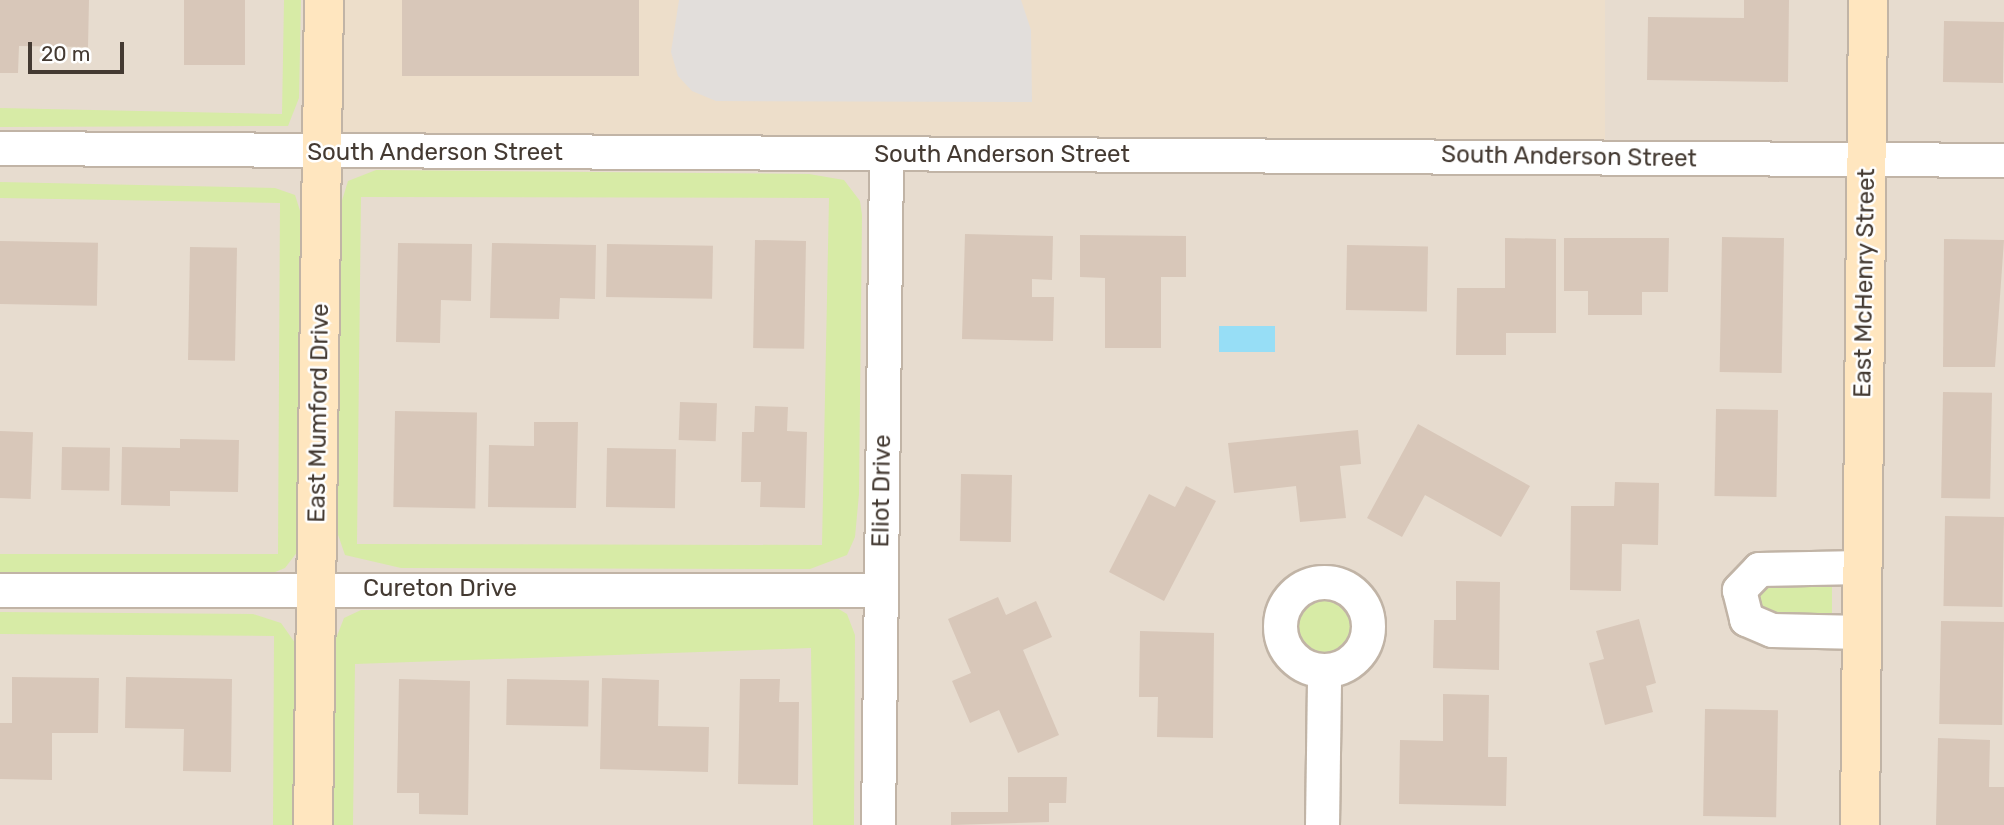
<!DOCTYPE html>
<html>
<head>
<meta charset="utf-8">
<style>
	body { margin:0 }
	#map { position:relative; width:2004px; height:825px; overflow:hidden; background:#f2ebe1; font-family:Rubik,sans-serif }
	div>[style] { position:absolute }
	.residential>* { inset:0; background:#e7dccf; transform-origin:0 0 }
	.education>* { inset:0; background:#eddeca; transform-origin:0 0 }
	.green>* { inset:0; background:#d7eba6; transform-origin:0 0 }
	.round { border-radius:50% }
	.parking>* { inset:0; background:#e2dedb }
	.water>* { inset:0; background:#97def6; transform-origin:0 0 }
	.building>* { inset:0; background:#d8c7b9; transform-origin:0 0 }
	.roads { filter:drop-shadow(2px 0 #c1b4a6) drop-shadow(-2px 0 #c1b4a6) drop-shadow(0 2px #c1b4a6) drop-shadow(0 -2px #c1b4a6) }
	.street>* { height:33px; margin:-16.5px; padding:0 16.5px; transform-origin:16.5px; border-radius:16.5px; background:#fff }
	.street>.ring { margin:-16.5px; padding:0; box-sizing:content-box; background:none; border:33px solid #fff; border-radius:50% }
	.secondary>* { height:38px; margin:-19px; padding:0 19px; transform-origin:19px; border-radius:19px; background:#ffe6bf }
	span { translate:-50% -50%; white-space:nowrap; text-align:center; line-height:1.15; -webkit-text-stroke:5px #fff; paint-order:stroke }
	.street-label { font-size:24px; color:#443a32 }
	.scale { position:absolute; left:28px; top:42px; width:96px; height:32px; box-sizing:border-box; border:4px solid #443a32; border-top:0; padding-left:9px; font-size:21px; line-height:24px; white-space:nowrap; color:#443a32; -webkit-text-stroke:5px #fff; paint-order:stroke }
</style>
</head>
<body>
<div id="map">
	<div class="residential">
		<div style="left:0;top:0;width:2004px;height:825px"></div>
	</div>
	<div class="education">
		<div style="left:342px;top:0;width:1263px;height:140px"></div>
	</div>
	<div class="green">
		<div style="clip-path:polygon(284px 0,301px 0,299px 98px,288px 126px,0 127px,0 108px,282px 114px)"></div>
		<div style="clip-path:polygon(evenodd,376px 170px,809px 174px,844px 180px,860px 201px,862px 215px,859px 494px,855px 537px,847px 555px,810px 569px,401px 568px,345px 555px,335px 526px,340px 207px,348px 181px,376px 170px,361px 197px,829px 198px,822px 545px,357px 544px,361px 197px)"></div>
		<div style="clip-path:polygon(0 182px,275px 188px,295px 195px,302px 217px,298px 551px,285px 568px,268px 575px,0 575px,0 554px,278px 554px,280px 203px,0 198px)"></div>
		<div style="left:1752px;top:582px;width:80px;height:31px"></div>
		<div class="round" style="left:1289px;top:589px;width:64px;height:64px"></div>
		<div style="clip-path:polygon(832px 605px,847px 614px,855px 635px,854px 825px,813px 825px,811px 648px,355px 664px,353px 825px,330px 825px,333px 646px,344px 618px,361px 610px)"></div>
		<div style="clip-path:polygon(0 612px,253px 614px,281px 623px,298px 647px,296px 825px,273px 825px,274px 636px,0 634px)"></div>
	</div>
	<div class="parking">
		<div style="clip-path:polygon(679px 0,1021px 0,1031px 30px,1032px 102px,716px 101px,692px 91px,678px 76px,671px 52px)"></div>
	</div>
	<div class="water">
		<div style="left:1219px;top:326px;width:56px;height:26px"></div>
	</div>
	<div class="building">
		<div style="clip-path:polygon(0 0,89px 0,88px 47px,19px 46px,18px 73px,0 73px)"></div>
		<div style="left:184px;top:0;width:61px;height:65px"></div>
		<div style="left:402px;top:0;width:237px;height:76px"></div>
		<div style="clip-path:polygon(1744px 0,1789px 0,1788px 82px,1647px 80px,1648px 17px,1744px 18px)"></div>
		<div style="left:1944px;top:21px;width:60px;height:61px;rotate:1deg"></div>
		<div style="clip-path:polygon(965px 234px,1053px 236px,1052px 280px,1032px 279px,1032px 297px,1054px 297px,1053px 341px,962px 339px)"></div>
		<div style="clip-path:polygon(1080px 235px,1186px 236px,1186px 277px,1161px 277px,1161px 348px,1105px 348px,1105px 278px,1080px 277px)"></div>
		<div style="left:1722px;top:237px;width:62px;height:135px;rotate:1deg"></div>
		<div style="clip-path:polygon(1505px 238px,1556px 239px,1556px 333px,1506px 333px,1506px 355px,1456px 355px,1457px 288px,1505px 288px)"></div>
		<div style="clip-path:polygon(1564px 238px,1669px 238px,1668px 292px,1642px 292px,1642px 315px,1588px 315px,1588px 291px,1564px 291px)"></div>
		<div style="clip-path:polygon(1944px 239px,2004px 240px,1995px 367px,1943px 367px)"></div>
		<div style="left:755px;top:240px;width:51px;height:108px;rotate:1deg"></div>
		<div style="left:0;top:241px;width:98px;height:63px;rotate:1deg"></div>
		<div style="clip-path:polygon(398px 243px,472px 244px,471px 301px,441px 300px,440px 343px,396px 342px)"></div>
		<div style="clip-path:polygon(492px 243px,596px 245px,595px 299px,560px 298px,559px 319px,490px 318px)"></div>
		<div style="left:607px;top:244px;width:106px;height:53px;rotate:1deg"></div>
		<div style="left:1347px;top:245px;width:81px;height:65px;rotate:1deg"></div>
		<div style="left:190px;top:247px;width:47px;height:113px;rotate:1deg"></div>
		<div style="left:1943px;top:392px;width:49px;height:106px;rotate:1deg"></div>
		<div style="left:680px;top:402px;width:37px;height:38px;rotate:2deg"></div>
		<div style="clip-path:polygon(755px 406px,788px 407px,787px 431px,807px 432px,805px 508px,760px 507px,761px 482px,741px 482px,742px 432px,754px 432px)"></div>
		<div style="left:1716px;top:409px;width:62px;height:87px;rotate:1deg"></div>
		<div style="left:395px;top:411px;width:82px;height:96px;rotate:1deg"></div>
		<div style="clip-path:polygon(534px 422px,578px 422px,576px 508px,488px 507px,489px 445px,534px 446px)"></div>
		<div style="clip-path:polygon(1418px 424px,1530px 486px,1501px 537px,1425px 495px,1402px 537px,1367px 518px)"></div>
		<div style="clip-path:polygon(1358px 430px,1361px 464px,1340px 466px,1346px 518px,1300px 522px,1296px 486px,1234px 493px,1228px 443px)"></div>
		<div style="left:0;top:431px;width:33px;height:67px;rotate:2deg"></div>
		<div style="clip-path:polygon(180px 439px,239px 440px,238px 492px,170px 491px,170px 506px,121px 505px,122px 447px,180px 448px)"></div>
		<div style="left:62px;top:447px;width:48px;height:43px;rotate:1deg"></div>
		<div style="left:607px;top:448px;width:69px;height:59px;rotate:1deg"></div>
		<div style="left:961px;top:474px;width:51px;height:67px;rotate:1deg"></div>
		<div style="clip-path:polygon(1615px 482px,1659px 483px,1658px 545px,1622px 544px,1621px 591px,1570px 590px,1571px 506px,1614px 506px)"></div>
		<div style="clip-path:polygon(1186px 486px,1216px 501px,1164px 601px,1109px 572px,1149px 494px,1175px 507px)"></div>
		<div style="left:1945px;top:516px;width:59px;height:90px;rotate:1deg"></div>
		<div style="clip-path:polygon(1456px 581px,1500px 582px,1499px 670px,1433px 668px,1434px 620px,1456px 620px)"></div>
		<div style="clip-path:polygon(998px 597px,1006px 615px,1036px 601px,1052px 637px,1023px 650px,1059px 735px,1018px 753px,999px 710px,970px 723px,952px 681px,971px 673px,948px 619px)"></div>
		<div style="clip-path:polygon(1639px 619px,1656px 683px,1646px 686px,1653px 712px,1605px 725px,1589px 663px,1604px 659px,1596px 631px)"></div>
		<div style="left:1941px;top:621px;width:63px;height:103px;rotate:1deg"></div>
		<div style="clip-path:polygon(1140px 631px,1214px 633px,1213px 738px,1157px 737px,1158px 697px,1139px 697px)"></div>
		<div style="clip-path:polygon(12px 677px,99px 678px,98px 733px,52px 733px,52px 780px,0 779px,0 723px,12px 723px)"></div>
		<div style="clip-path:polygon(126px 677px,232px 679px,231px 772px,183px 771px,184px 729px,125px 728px)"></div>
		<div style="clip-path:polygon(602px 678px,659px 680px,658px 726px,709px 727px,708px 772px,600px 769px)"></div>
		<div style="clip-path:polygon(399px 679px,470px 681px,468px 815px,419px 814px,419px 793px,397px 793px)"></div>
		<div style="left:507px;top:679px;width:82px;height:46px;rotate:1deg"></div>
		<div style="clip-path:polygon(740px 679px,780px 679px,779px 702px,799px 702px,798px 785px,738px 784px)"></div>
		<div style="clip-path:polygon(1443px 694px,1489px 695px,1488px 757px,1507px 757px,1506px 806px,1399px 804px,1400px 740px,1443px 741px)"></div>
		<div style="left:1705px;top:709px;width:73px;height:107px;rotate:1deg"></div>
		<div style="clip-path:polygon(1938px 738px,1990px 740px,1989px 787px,2004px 787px,2004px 825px,1936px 825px)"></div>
		<div style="clip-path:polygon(1008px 777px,1067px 777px,1066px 803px,1049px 803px,1049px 822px,951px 825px,951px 812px,1008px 812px)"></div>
	</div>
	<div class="roads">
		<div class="street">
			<div style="left:0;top:148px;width:2004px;rotate:0.34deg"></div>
			<div style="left:1861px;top:567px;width:102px;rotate:178.9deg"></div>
			<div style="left:1759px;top:569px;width:29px;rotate:134deg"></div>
			<div style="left:1739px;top:590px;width:30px;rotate:76deg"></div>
			<div style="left:1746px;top:619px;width:28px;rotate:23deg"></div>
			<div style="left:1772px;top:630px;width:90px;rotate:1.3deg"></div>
			<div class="ring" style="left:1280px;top:582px;width:55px;height:55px"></div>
			<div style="left:0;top:590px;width:880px"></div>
			<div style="left:878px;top:825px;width:668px;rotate:-89.31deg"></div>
			<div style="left:1322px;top:825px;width:150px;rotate:-89.2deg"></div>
		</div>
		<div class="secondary">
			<div style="left:313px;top:825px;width:825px;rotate:-89.24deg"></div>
			<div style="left:1860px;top:825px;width:825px;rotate:-89.44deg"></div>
		</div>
	</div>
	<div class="street-label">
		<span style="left:435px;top:153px">South Anderson Street</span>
		<span style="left:1002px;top:155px">South Anderson Street</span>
		<span style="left:1569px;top:157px;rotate:1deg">South Anderson Street</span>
		<span style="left:1865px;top:283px;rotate:-89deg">East McHenry Street</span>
		<span style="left:319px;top:413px;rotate:-89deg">East Mumford Drive</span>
		<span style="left:882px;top:491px;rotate:-89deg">Eliot Drive</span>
		<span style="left:440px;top:589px">Cureton Drive</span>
	</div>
	<div class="scale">20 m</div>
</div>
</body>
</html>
